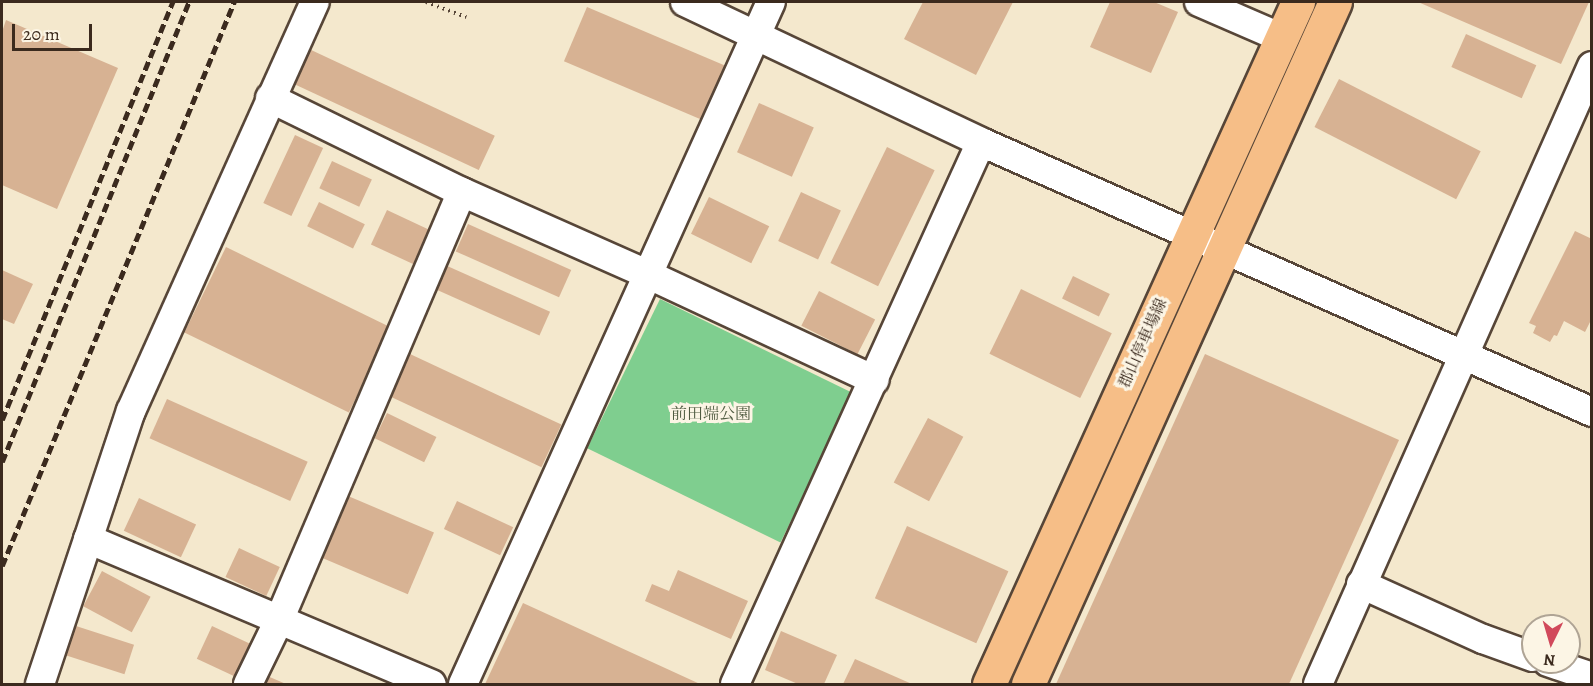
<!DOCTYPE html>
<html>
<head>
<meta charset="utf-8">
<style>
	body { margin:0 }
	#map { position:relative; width:1593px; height:686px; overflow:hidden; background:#f4e8cd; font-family:Alegreya,"Noto Serif JP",serif }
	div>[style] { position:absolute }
	.green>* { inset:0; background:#7fce8f; transform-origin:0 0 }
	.building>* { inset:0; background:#d7b293; transform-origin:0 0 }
	.path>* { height:4px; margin-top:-2px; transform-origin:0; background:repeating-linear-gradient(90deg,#574638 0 1.5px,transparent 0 6px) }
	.roads { filter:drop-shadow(2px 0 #574638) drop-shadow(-2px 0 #574638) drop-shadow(0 2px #574638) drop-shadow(0 -2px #574638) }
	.minor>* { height:28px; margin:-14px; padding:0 14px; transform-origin:14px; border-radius:14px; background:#fff }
	.major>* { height:33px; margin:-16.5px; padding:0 16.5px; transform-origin:16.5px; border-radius:16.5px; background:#f6be87 }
	.rail>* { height:4.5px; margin-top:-2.25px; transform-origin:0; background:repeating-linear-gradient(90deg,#3b2a1e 0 9px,transparent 0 13.5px) }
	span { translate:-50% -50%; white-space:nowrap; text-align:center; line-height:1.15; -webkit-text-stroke:6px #fcf5e5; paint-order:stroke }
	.street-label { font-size:16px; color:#3b2a1e }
	.park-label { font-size:16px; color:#4f5b40 }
	.frame { position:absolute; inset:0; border:3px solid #3b2a1e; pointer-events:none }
	.north { position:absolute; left:1521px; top:614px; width:60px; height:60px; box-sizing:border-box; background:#fcf5e5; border:2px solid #afa495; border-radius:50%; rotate:185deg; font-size:16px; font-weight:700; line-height:24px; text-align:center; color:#3b2a1e }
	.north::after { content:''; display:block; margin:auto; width:21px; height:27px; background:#d1495b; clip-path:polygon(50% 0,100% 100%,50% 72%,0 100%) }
	.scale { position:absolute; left:12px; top:24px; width:80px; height:27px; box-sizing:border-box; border:3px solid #3b2a1e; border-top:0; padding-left:8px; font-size:18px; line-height:21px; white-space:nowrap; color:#3b2a1e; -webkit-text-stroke:4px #fcf5e5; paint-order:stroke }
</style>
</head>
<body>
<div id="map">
	<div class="green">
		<div style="left:660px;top:299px;width:215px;height:166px;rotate:26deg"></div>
	</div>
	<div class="building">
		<div style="clip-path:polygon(923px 2px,1013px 2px,976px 75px,904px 39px)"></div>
		<div style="clip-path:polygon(1110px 2px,1154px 2px,1178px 12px,1151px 73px,1090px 47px)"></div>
		<div style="clip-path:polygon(1418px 2px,1589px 2px,1561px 64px)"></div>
		<div style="left:587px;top:7px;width:151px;height:59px;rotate:23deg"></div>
		<div style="clip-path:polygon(6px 20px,118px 68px,57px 209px,2px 185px,2px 32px)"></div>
		<div style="left:1466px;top:34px;width:77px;height:36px;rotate:24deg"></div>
		<div style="left:309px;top:49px;width:205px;height:38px;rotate:25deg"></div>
		<div style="left:1339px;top:79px;width:159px;height:54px;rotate:27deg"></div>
		<div style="left:759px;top:103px;width:60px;height:54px;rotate:24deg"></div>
		<div style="left:295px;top:135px;width:31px;height:75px;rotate:25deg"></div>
		<div style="left:887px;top:147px;width:53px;height:129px;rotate:26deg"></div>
		<div style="left:332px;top:161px;width:44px;height:30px;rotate:25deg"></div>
		<div style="left:801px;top:192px;width:44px;height:54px;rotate:25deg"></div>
		<div style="left:709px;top:197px;width:67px;height:41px;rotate:26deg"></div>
		<div style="left:319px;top:202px;width:51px;height:27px;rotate:26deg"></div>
		<div style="left:387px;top:210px;width:53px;height:38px;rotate:25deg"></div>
		<div style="left:468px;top:224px;width:113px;height:30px;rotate:24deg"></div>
		<div style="clip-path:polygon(1575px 231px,1592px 239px,1592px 318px,1585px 332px,1564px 321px,1557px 336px,1554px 335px,1550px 342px,1533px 333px,1536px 326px,1529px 323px)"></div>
		<div style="left:226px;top:247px;width:183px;height:95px;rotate:26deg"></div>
		<div style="left:445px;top:265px;width:115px;height:26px;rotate:24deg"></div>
		<div style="clip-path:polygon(2px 270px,33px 284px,14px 324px,2px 319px)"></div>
		<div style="left:1073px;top:276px;width:41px;height:25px;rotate:26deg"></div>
		<div style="left:1021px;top:289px;width:101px;height:72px;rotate:26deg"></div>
		<div style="left:819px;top:291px;width:63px;height:39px;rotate:27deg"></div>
		<div style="left:410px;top:354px;width:167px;height:47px;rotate:25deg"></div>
		<div style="clip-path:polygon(1205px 354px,1399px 440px,1289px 684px,1056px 684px)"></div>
		<div style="left:167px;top:399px;width:154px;height:43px;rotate:24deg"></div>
		<div style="left:387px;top:413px;width:55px;height:28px;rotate:26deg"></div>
		<div style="left:928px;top:418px;width:40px;height:73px;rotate:28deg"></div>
		<div style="left:341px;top:493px;width:101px;height:67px;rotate:23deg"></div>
		<div style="left:139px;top:498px;width:63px;height:36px;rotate:25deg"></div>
		<div style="left:457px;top:501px;width:62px;height:31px;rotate:25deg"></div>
		<div style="left:907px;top:526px;width:111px;height:79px;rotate:24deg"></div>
		<div style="left:239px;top:548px;width:45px;height:32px;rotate:25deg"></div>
		<div style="clip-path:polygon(678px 570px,748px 601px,731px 639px,645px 601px,652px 584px,669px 591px)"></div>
		<div style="left:102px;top:571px;width:55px;height:40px;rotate:28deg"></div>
		<div style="clip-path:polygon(523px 603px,700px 684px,485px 684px)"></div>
		<div style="left:76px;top:626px;width:61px;height:31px;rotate:18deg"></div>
		<div style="left:212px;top:626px;width:45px;height:36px;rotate:25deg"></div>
		<div style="clip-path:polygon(781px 631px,837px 655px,824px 684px,798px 684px,765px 670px)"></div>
		<div style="clip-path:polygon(855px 659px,912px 684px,843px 684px)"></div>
		<div style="clip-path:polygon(265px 675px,286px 684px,260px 684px)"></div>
	</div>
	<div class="path">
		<div style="left:426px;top:2px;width:43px;rotate:20.6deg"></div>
	</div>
	<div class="roads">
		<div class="minor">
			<div style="left:685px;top:2px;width:327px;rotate:25.3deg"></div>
			<div style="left:981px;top:142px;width:668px;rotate:23.84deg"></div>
			<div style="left:1199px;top:2px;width:90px;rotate:23.4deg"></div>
			<div style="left:270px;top:98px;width:214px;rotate:26.1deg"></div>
			<div style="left:462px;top:192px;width:202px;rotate:23.9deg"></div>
			<div style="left:647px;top:274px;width:251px;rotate:25deg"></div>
			<div style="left:88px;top:539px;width:373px;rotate:22.9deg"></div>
			<div style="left:1361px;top:584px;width:134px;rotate:24.3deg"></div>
			<div style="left:1483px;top:639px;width:53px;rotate:19.8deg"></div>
			<div style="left:1548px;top:662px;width:46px;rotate:18.8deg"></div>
			<div style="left:40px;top:684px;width:288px;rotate:-71.6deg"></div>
			<div style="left:131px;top:411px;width:448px;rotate:-65.8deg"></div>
			<div style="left:248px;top:684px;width:73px;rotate:-64.1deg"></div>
			<div style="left:280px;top:618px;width:463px;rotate:-66.9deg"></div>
			<div style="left:463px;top:684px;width:748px;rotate:-65.7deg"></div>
			<div style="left:735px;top:684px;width:595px;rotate:-65.59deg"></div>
			<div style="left:1318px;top:684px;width:676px;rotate:-66.09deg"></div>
		</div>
		<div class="major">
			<div style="left:989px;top:684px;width:749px;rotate:-65.63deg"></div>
			<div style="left:1028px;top:684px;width:748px;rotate:-65.77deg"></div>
		</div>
	</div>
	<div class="rail">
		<div style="left:2px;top:420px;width:452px;rotate:-67.8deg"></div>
		<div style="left:2px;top:462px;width:497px;rotate:-67.9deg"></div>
		<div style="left:2px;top:566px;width:610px;rotate:-67.64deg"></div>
	</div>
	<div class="street-label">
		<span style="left:1143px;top:343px;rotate:-66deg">郡山停車場線</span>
	</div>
	<div class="park-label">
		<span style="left:711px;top:414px">前田端公園</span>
	</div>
	<div class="frame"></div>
	<div class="north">N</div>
	<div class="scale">20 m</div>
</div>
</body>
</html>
